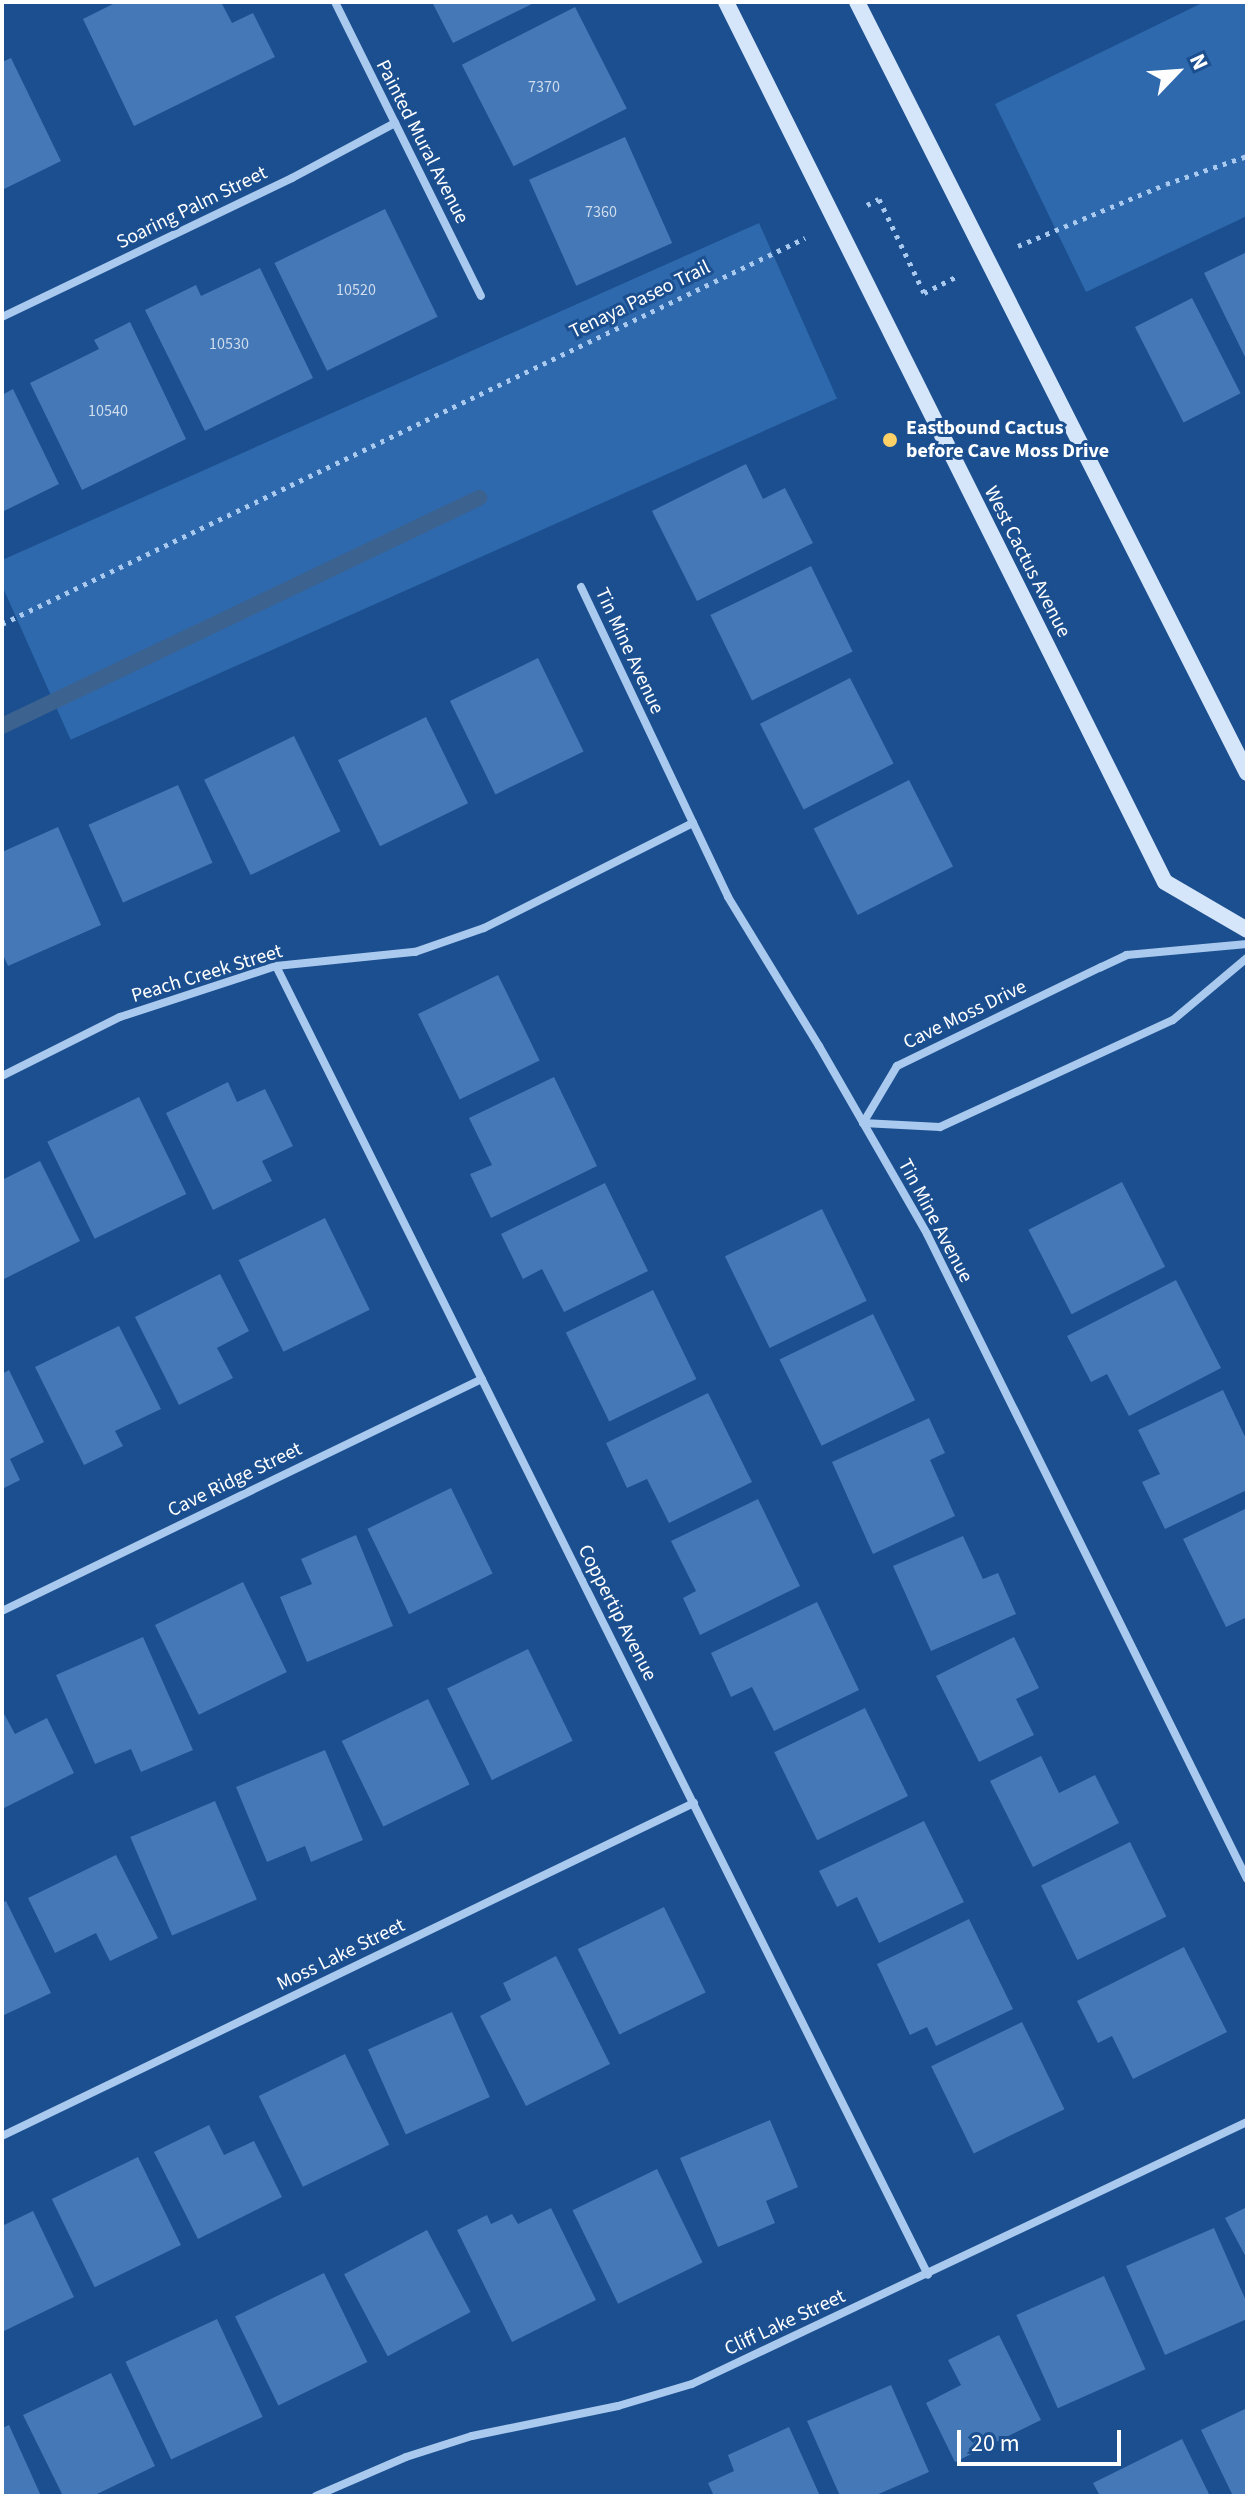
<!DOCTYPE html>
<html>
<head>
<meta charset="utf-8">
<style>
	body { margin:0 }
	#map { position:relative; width:1249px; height:2498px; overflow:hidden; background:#1b4f8f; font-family:"Source Sans 3",sans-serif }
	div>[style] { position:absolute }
	.green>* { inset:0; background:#2e69ad; transform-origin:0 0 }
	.stream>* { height:16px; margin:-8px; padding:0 8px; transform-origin:8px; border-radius:8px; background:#3c6290 }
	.building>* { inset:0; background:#4478b7; transform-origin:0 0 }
	.path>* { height:5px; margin-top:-2.5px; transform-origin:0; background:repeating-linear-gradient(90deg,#a9c9ee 0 4px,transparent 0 10px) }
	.minor>* { height:8px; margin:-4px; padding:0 4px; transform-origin:4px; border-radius:4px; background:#a9c9ee }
	.secondary>* { height:16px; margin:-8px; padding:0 8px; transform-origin:8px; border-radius:8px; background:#d6e6fa }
	.dots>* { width:22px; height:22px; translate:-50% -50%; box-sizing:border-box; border:4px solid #1b4f8f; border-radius:50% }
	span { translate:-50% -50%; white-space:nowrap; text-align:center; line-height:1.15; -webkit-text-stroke:6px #1b4f8f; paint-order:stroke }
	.number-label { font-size:16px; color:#d0dded }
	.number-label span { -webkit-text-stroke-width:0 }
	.street-label { font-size:20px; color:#fff }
	.poi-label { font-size:20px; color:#fff; font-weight:700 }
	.left { translate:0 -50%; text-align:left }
	.frame { position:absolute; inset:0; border:4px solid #fff; pointer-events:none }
	.north { position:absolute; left:1137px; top:32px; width:80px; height:80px; -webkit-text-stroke:6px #1b4f8f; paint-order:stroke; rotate:65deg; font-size:22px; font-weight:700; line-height:32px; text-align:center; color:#fff }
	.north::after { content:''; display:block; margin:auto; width:28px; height:36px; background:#fff; clip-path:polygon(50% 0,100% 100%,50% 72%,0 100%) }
	.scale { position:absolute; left:957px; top:2430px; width:164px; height:36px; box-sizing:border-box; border:4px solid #fff; border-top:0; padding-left:10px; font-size:24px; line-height:28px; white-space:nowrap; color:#fff; -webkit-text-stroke:6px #1b4f8f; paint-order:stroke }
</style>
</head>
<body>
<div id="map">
	<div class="green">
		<div style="clip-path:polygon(1204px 2px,1247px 2px,1247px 216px,1086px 292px,995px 104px)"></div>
		<div style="left:759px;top:223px;width:192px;height:839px;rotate:66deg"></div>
	</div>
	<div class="stream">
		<div style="left:2px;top:726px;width:529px;rotate:-25.55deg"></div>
	</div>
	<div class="building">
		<div style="clip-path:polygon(117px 2px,221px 2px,232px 23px,253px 13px,275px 57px,134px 126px,83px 19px)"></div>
		<div style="clip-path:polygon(432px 2px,536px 2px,453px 43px)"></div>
		<div style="left:575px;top:7px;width:114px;height:127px;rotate:63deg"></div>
		<div style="clip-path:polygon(11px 58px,61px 161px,2px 190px,2px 62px)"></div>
		<div style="left:625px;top:137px;width:116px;height:105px;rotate:66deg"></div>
		<div style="left:385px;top:209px;width:120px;height:123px;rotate:64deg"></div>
		<div style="clip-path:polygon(1247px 252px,1247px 361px,1204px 273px)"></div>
		<div style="clip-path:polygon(260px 268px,313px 378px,205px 431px,145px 310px,196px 285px,201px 296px)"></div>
		<div style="left:1192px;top:298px;width:107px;height:64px;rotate:63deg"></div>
		<div style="clip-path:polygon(130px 322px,186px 439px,82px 490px,30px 383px,99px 349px,94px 340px)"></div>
		<div style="clip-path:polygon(13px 389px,59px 484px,2px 512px,2px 395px)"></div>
		<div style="clip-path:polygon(746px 464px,763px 499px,785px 488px,813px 543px,697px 601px,652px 511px)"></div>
		<div style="left:811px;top:566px;width:95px;height:112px;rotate:64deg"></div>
		<div style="left:538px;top:658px;width:104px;height:98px;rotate:64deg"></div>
		<div style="left:850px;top:678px;width:96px;height:101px;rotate:63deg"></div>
		<div style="left:426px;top:717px;width:96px;height:98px;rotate:64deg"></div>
		<div style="left:294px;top:736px;width:106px;height:100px;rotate:64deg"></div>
		<div style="left:909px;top:780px;width:97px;height:107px;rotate:63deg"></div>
		<div style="left:178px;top:785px;width:85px;height:98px;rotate:66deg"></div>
		<div style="clip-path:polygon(58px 827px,101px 925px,8px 966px,2px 953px,2px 852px)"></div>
		<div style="left:498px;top:975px;width:95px;height:89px;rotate:64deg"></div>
		<div style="clip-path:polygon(554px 1077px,597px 1166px,491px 1218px,470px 1174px,492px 1165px,469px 1118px)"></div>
		<div style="clip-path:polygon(228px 1082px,237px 1102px,265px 1089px,293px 1146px,262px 1161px,272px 1181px,213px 1210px,166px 1113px)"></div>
		<div style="left:139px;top:1097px;width:108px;height:102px;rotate:64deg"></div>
		<div style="clip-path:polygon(40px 1161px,80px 1241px,2px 1280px,2px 1180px)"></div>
		<div style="left:1122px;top:1182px;width:95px;height:105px;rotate:63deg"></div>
		<div style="clip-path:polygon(605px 1183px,648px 1271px,564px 1312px,542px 1269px,523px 1279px,501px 1234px)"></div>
		<div style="left:822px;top:1209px;width:102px;height:108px;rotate:64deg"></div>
		<div style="left:325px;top:1218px;width:102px;height:96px;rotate:64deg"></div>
		<div style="clip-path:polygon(220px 1274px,249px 1331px,217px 1348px,233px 1378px,179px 1405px,135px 1317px)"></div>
		<div style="clip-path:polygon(1176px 1280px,1221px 1368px,1129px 1416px,1107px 1374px,1091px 1382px,1067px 1336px)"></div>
		<div style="left:653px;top:1290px;width:99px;height:97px;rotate:64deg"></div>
		<div style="left:873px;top:1314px;width:96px;height:104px;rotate:64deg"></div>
		<div style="clip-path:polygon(119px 1326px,161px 1409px,115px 1431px,123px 1446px,84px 1465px,35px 1367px)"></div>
		<div style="clip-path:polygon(9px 1370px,44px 1442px,10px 1459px,20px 1480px,2px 1489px,2px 1374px)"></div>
		<div style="clip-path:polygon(1223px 1390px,1247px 1441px,1247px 1490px,1165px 1529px,1142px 1482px,1160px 1474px,1138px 1430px)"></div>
		<div style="clip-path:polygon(708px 1393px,752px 1482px,669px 1523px,647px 1479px,627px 1488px,606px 1443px)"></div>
		<div style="clip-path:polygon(929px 1418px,945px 1453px,930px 1460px,955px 1516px,873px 1554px,832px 1462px)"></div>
		<div style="left:451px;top:1488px;width:95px;height:93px;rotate:64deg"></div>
		<div style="clip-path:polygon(758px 1499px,800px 1586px,700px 1635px,683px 1598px,696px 1591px,671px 1541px)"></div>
		<div style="clip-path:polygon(1247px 1508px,1247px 1617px,1226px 1627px,1183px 1539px)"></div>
		<div style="clip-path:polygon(356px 1535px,393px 1626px,307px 1662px,280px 1597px,312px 1584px,301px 1559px)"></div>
		<div style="clip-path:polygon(963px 1536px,983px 1579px,998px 1573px,1016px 1614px,931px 1651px,893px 1566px)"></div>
		<div style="left:243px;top:1582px;width:100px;height:98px;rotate:64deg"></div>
		<div style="clip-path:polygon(817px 1602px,859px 1690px,774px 1731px,752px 1687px,731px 1697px,711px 1653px)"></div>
		<div style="clip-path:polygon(143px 1637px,193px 1750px,141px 1772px,131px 1749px,95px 1764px,56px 1675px)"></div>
		<div style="clip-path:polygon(1014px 1637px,1039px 1688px,1016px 1699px,1034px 1735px,979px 1762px,936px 1676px)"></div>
		<div style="left:528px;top:1649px;width:102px;height:90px;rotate:64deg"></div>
		<div style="left:428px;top:1699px;width:95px;height:96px;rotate:64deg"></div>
		<div style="left:865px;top:1708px;width:98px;height:101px;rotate:64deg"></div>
		<div style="clip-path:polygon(2px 1710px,15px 1734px,47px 1718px,74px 1773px,2px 1809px)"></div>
		<div style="clip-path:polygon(325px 1750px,363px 1840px,311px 1862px,305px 1846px,267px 1862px,236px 1787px)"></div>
		<div style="clip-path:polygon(1041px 1756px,1059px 1793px,1095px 1775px,1119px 1823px,1033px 1867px,990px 1781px)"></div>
		<div style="left:215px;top:1801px;width:107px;height:92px;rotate:67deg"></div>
		<div style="clip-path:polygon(924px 1821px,964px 1902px,879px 1943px,857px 1897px,837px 1907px,819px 1871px)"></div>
		<div style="left:1130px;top:1842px;width:83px;height:99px;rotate:64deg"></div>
		<div style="clip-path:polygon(116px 1855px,158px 1938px,110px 1961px,96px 1933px,55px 1953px,28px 1898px)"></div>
		<div style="clip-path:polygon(6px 1901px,51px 1993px,2px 2016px,2px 1903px)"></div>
		<div style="left:664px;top:1907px;width:95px;height:96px;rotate:64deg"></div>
		<div style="clip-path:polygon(969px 1919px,1013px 2009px,936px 2046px,927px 2027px,910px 2035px,877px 1964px)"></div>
		<div style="clip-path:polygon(1184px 1947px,1227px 2032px,1133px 2079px,1112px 2036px,1098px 2043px,1077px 2001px)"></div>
		<div style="clip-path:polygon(556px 1956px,610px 2064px,526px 2106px,480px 2016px,511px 2000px,503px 1983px)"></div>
		<div style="left:452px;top:2012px;width:93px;height:92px;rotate:66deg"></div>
		<div style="left:1022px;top:2022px;width:97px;height:101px;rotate:64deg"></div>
		<div style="left:345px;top:2054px;width:101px;height:96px;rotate:64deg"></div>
		<div style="clip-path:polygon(770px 2120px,798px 2187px,766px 2201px,775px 2223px,718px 2247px,680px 2158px)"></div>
		<div style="clip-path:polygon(209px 2125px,224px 2155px,254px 2141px,282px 2197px,198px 2239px,154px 2152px)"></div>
		<div style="left:138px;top:2157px;width:98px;height:96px;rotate:64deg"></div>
		<div style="left:657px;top:2169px;width:104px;height:94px;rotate:64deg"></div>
		<div style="clip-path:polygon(1247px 2207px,1247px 2259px,1225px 2218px)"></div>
		<div style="clip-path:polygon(551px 2208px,596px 2300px,512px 2342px,457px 2230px,487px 2215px,491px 2224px,512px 2214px,518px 2224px)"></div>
		<div style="clip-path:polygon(33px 2211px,74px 2297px,2px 2332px,2px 2226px)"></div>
		<div style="clip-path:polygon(1214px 2228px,1247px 2303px,1247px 2319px,1165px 2355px,1126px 2266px)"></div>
		<div style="left:427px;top:2230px;width:93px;height:94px;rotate:62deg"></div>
		<div style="left:324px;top:2273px;width:99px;height:99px;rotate:64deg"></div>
		<div style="left:1104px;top:2276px;width:102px;height:96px;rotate:66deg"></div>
		<div style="left:217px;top:2319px;width:108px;height:101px;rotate:65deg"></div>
		<div style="clip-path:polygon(999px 2335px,1041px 2420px,955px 2462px,926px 2403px,961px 2385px,948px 2360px)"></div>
		<div style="clip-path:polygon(111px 2373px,155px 2466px,93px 2496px,63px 2496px,23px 2415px)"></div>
		<div style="clip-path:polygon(891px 2385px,929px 2472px,874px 2496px,840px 2496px,807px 2421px)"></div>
		<div style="clip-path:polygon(1247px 2408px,1247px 2496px,1233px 2496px,1201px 2430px)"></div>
		<div style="clip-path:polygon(9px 2425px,41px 2496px,2px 2496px,2px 2428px)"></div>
		<div style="clip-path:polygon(789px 2427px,820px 2496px,714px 2496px,708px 2483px,734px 2471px,728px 2455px)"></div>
		<div style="clip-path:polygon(1182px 2439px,1210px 2496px,1100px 2496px,1093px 2483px)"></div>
	</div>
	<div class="path">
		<div style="left:867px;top:205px;width:13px;rotate:-27deg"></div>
		<div style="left:879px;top:199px;width:104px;rotate:64.4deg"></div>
		<div style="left:924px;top:293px;width:36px;rotate:-27deg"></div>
		<div style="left:1018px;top:246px;width:160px;rotate:-22.7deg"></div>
		<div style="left:1166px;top:184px;width:86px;rotate:-19.1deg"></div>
		<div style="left:2px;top:624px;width:891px;rotate:-25.67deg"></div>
	</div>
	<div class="minor">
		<div style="left:335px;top:2px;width:328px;rotate:63.6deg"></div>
		<div style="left:2px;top:317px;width:322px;rotate:-25.6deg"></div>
		<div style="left:292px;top:178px;width:117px;rotate:-28.1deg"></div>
		<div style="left:581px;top:587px;width:343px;rotate:64.6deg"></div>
		<div style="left:728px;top:897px;width:175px;rotate:58.6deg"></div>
		<div style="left:819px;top:1046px;width:217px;rotate:60.1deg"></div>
		<div style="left:927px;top:1234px;width:720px;rotate:63.61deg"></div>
		<div style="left:1247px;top:944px;width:121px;rotate:174.8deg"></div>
		<div style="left:1127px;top:955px;width:29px;rotate:155deg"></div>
		<div style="left:1101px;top:967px;width:227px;rotate:154.1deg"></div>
		<div style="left:897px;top:1066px;width:66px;rotate:120.8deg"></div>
		<div style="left:863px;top:1123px;width:77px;rotate:3deg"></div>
		<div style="left:940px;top:1127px;width:256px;rotate:-24.7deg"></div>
		<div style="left:1173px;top:1020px;width:97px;rotate:-40deg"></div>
		<div style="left:276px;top:966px;width:1462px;rotate:63.52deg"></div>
		<div style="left:2px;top:1076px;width:132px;rotate:-26.6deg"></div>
		<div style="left:120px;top:1017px;width:164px;rotate:-18.1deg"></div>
		<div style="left:276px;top:966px;width:140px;rotate:-5.8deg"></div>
		<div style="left:415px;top:952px;width:73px;rotate:-19.2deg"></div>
		<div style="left:484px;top:928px;width:234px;rotate:-26.7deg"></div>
		<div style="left:2px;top:1611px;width:533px;rotate:-25.8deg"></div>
		<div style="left:2px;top:2136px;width:768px;rotate:-25.7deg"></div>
		<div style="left:316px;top:2496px;width:98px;rotate:-23.4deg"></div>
		<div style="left:406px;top:2457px;width:69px;rotate:-17.7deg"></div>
		<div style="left:472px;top:2436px;width:149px;rotate:-11.6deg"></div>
		<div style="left:618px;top:2406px;width:77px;rotate:-16.6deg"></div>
		<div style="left:692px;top:2384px;width:614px;rotate:-25.27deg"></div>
	</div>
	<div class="secondary">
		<div style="left:726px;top:2px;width:983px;rotate:63.49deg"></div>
		<div style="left:1165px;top:882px;width:95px;rotate:30.3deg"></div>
		<div style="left:857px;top:2px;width:864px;rotate:63.17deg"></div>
	</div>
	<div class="dots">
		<div style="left:890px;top:440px;background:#ffd166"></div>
	</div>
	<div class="number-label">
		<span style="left:544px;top:87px">7370</span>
		<span style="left:601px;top:212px">7360</span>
		<span style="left:356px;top:290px">10520</span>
		<span style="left:229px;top:344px">10530</span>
		<span style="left:108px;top:411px">10540</span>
	</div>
	<div class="street-label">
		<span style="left:422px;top:142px;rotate:63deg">Painted Mural Avenue</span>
		<span style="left:192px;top:208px;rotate:-26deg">Soaring Palm Street</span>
		<span style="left:640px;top:300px;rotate:-26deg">Tenaya Paseo Trail</span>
		<span style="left:1027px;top:562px;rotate:63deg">West Cactus Avenue</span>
		<span style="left:629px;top:651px;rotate:65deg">Tin Mine Avenue</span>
		<span style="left:207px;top:974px;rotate:-17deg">Peach Creek Street</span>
		<span style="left:965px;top:1015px;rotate:-26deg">Cave Moss Drive</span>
		<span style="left:935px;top:1221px;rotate:62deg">Tin Mine Avenue</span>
		<span style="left:235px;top:1480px;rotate:-26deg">Cave Ridge Street</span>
		<span style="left:617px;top:1613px;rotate:63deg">Coppertip Avenue</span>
		<span style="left:341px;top:1955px;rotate:-26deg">Moss Lake Street</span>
		<span style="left:785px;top:2323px;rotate:-25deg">Cliff Lake Street</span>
	</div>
	<div class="poi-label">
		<span class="left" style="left:906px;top:440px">Eastbound Cactus<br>before Cave Moss Drive</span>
	</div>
	<div class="frame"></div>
	<div class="north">N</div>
	<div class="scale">20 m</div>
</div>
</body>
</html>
